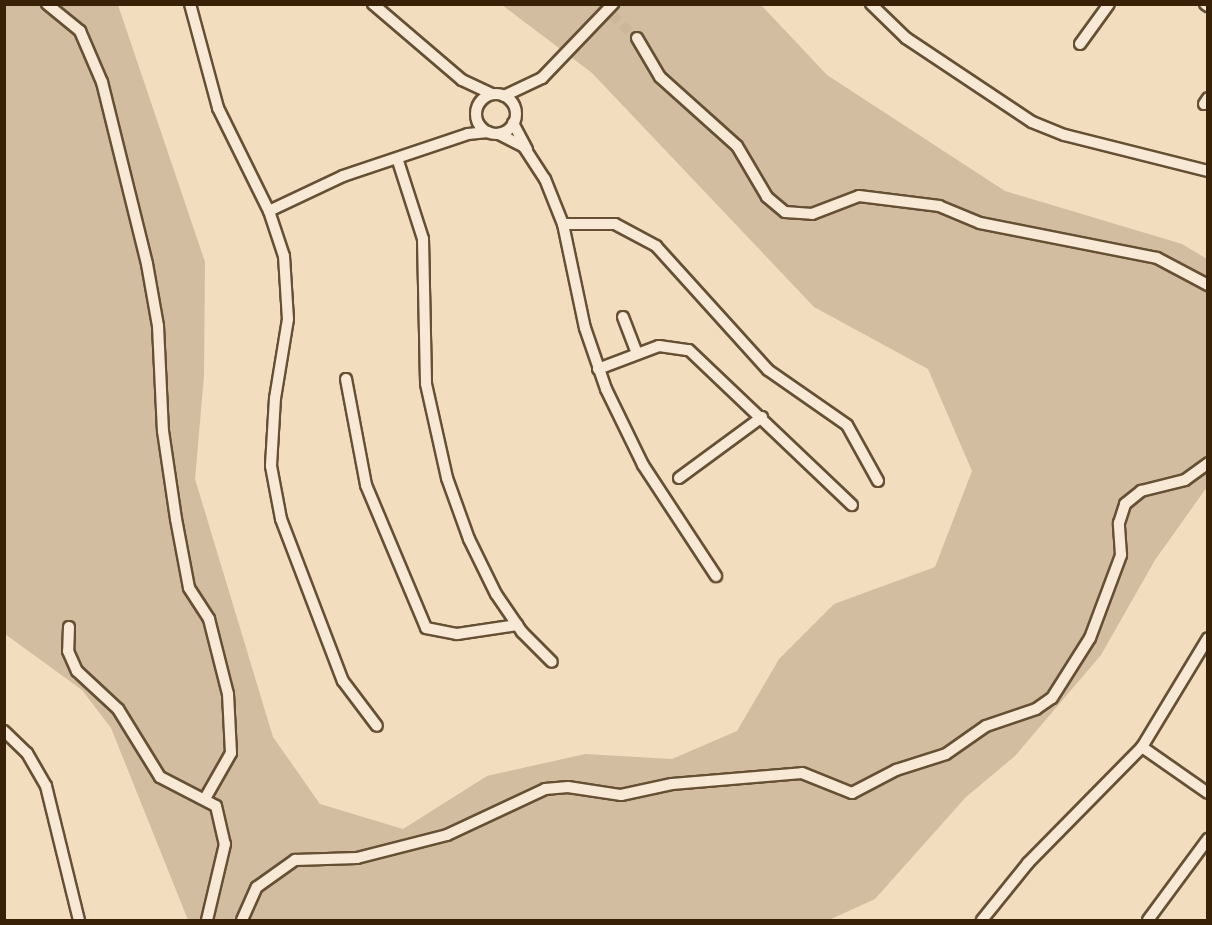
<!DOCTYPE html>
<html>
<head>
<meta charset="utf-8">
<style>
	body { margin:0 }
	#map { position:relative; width:1212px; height:925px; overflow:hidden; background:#f2ddbf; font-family:"Libre Bodoni",serif }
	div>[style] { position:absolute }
	.green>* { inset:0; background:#d2bda0 }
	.street-tunnel>* { height:10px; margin-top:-5px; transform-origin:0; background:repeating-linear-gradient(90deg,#cdb79a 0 10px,transparent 0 15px) }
	.roads { filter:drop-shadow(2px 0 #665034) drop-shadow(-2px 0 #665034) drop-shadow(0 2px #665034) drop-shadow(0 -2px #665034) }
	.street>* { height:10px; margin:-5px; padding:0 5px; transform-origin:5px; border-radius:5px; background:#f7e9d5 }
	.street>.ring { margin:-5px; padding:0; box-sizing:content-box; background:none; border:10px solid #f7e9d5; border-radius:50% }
	span { translate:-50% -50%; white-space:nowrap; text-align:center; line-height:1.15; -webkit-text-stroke:4.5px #f7e9d5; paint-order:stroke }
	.frame { position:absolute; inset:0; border:6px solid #382106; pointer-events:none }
</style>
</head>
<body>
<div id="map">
	<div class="green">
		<div style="clip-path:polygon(4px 5px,118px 5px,205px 262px,204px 376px,195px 479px,273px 737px,320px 804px,403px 829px,487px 776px,585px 754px,672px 759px,737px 731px,779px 659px,834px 604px,935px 567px,972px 471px,928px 369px,814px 307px,592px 73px,502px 5px,761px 5px,827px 75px,1005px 191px,1182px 244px,1207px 259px,1207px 487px,1155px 560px,1101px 655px,1015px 756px,966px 797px,875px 899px,829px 920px,188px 920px,111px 728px,82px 690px,5px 634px)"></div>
	</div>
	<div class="street-tunnel">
		<div style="left:600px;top:4px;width:50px;rotate:42.6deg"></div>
	</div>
	<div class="roads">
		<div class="street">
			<div style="left:47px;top:4px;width:43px;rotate:39.3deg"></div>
			<div style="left:80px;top:31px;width:56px;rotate:66.7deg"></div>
			<div style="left:102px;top:82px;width:187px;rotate:76.1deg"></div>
			<div style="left:147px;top:264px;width:63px;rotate:79.9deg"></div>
			<div style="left:158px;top:326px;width:105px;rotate:87.3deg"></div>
			<div style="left:163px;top:431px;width:89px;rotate:81.6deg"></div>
			<div style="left:176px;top:519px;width:70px;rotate:79.3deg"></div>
			<div style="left:189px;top:588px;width:37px;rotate:57deg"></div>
			<div style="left:209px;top:619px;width:77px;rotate:75.8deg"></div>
			<div style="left:228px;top:694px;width:59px;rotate:87.1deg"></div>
			<div style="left:231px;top:753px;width:51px;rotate:119.6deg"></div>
			<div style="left:190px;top:4px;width:108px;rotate:74.9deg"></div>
			<div style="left:218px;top:108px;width:115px;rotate:63.7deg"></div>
			<div style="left:269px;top:211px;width:47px;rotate:71.6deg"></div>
			<div style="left:284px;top:256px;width:63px;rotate:86.4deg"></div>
			<div style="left:288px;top:319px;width:80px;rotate:99.3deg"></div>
			<div style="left:275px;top:398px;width:68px;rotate:93.4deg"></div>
			<div style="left:271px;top:466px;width:54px;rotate:79.3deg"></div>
			<div style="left:281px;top:519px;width:173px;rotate:69.1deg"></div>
			<div style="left:343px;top:681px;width:56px;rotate:52.9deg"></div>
			<div style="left:373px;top:4px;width:117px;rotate:40.5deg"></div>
			<div style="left:462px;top:80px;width:33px;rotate:25deg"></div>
			<div style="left:871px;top:4px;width:49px;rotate:44.2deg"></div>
			<div style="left:906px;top:38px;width:151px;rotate:33.7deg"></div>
			<div style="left:1032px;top:122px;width:35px;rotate:22deg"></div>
			<div style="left:1065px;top:135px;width:147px;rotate:14.1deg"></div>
			<div style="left:1205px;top:4px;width:4px;rotate:34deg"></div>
			<div style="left:637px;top:38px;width:45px;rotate:59.5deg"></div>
			<div style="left:660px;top:77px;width:103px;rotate:41.9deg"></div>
			<div style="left:737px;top:146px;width:59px;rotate:59.5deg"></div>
			<div style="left:767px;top:197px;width:23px;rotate:40deg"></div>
			<div style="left:785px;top:212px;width:27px;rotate:4deg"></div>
			<div style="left:812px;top:214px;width:50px;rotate:-21deg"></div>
			<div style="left:859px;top:196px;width:81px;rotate:7.1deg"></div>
			<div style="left:939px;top:206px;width:44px;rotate:22.5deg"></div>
			<div style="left:980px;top:223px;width:180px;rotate:11.2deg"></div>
			<div style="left:1157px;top:258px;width:58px;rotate:27.9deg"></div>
			<div style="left:1080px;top:44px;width:49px;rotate:-54.1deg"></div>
			<div class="ring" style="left:476px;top:94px;width:30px;height:30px"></div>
			<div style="left:504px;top:96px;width:42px;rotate:-25.3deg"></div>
			<div style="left:542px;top:78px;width:103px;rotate:-46.2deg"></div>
			<div style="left:1204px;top:104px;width:7px;rotate:-56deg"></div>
			<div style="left:513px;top:123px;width:30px;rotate:62deg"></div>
			<div style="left:499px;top:134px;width:28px;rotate:27deg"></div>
			<div style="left:524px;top:147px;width:38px;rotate:57deg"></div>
			<div style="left:545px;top:179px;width:48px;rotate:68.2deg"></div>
			<div style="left:563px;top:224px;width:106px;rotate:78.1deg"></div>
			<div style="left:585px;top:328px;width:65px;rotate:71deg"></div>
			<div style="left:606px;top:389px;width:85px;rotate:64deg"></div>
			<div style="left:643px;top:465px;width:133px;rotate:56.7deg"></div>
			<div style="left:398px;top:161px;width:82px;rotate:72.2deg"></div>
			<div style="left:423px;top:239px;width:145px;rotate:88.8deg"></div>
			<div style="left:426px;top:384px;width:96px;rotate:77.4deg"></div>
			<div style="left:447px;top:478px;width:65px;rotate:70.2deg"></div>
			<div style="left:469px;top:539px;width:61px;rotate:63.9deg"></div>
			<div style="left:496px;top:594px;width:46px;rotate:55.6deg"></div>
			<div style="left:522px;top:632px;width:42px;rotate:45deg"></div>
			<div style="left:269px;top:211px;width:82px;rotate:-25.3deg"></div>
			<div style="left:343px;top:176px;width:132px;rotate:-18.6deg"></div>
			<div style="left:468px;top:134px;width:20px;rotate:-6deg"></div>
			<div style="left:563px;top:224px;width:52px"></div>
			<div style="left:615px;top:224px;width:47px;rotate:28.2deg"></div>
			<div style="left:656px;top:246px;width:167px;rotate:47.9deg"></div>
			<div style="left:768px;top:370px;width:96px;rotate:34.8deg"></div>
			<div style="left:847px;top:425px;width:64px;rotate:61deg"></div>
			<div style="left:623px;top:317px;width:39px;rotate:69deg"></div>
			<div style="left:598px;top:369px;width:65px;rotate:-20.7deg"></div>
			<div style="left:659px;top:346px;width:30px;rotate:8deg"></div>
			<div style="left:689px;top:350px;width:225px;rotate:43.6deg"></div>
			<div style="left:346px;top:379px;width:108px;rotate:79.3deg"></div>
			<div style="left:366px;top:485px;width:155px;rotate:67.2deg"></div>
			<div style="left:426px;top:628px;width:32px;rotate:11deg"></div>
			<div style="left:457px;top:634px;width:61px;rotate:-8.5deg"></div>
			<div style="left:679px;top:478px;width:103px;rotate:-36.3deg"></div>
			<div style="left:69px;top:627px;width:24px;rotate:92deg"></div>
			<div style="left:68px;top:651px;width:22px;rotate:66deg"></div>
			<div style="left:77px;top:671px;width:56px;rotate:42.8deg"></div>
			<div style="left:118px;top:709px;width:80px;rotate:58.3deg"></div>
			<div style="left:160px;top:777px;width:63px;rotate:27.4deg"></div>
			<div style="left:216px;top:806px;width:39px;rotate:77deg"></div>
			<div style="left:225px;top:844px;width:78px;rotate:103.3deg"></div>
			<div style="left:4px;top:731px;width:32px;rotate:44deg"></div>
			<div style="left:27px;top:753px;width:38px;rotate:60deg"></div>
			<div style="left:46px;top:786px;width:138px;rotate:76.2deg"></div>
			<div style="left:1142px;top:747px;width:80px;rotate:34.9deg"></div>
			<div style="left:242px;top:920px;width:36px;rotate:-66deg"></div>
			<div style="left:257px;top:887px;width:47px;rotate:-35.4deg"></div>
			<div style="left:295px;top:860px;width:62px;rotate:-1.8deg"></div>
			<div style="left:357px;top:858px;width:93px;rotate:-14.3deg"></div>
			<div style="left:447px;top:835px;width:108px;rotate:-25.1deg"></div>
			<div style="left:545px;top:789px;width:23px;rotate:-5deg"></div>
			<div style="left:568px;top:787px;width:54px;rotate:8.6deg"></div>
			<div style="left:621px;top:795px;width:52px;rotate:-12.2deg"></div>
			<div style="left:672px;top:784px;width:130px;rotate:-4.8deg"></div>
			<div style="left:802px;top:773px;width:54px;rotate:21.8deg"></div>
			<div style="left:852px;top:793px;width:50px;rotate:-27.6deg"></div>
			<div style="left:896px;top:770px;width:52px;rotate:-17.7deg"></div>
			<div style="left:946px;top:754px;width:49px;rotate:-35deg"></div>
			<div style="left:986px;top:726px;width:53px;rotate:-18.8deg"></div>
			<div style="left:1036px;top:709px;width:19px;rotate:-35deg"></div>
			<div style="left:1052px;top:698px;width:71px;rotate:-57.7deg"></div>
			<div style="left:1090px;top:638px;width:89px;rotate:-69.5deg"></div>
			<div style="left:1121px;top:555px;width:32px;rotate:-94deg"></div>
			<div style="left:1119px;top:523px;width:20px;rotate:-72deg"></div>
			<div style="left:1125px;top:504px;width:21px;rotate:-39deg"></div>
			<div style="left:1141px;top:491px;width:45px;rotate:-14deg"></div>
			<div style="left:1185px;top:480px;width:29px;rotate:-36deg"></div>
			<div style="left:982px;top:920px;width:73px;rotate:-51.1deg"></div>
			<div style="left:1028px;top:863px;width:163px;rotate:-45.5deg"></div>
			<div style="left:1142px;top:747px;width:127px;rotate:-58.8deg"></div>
			<div style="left:1148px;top:920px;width:101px;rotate:-53.5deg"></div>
		</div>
	</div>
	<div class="frame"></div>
</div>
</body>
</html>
